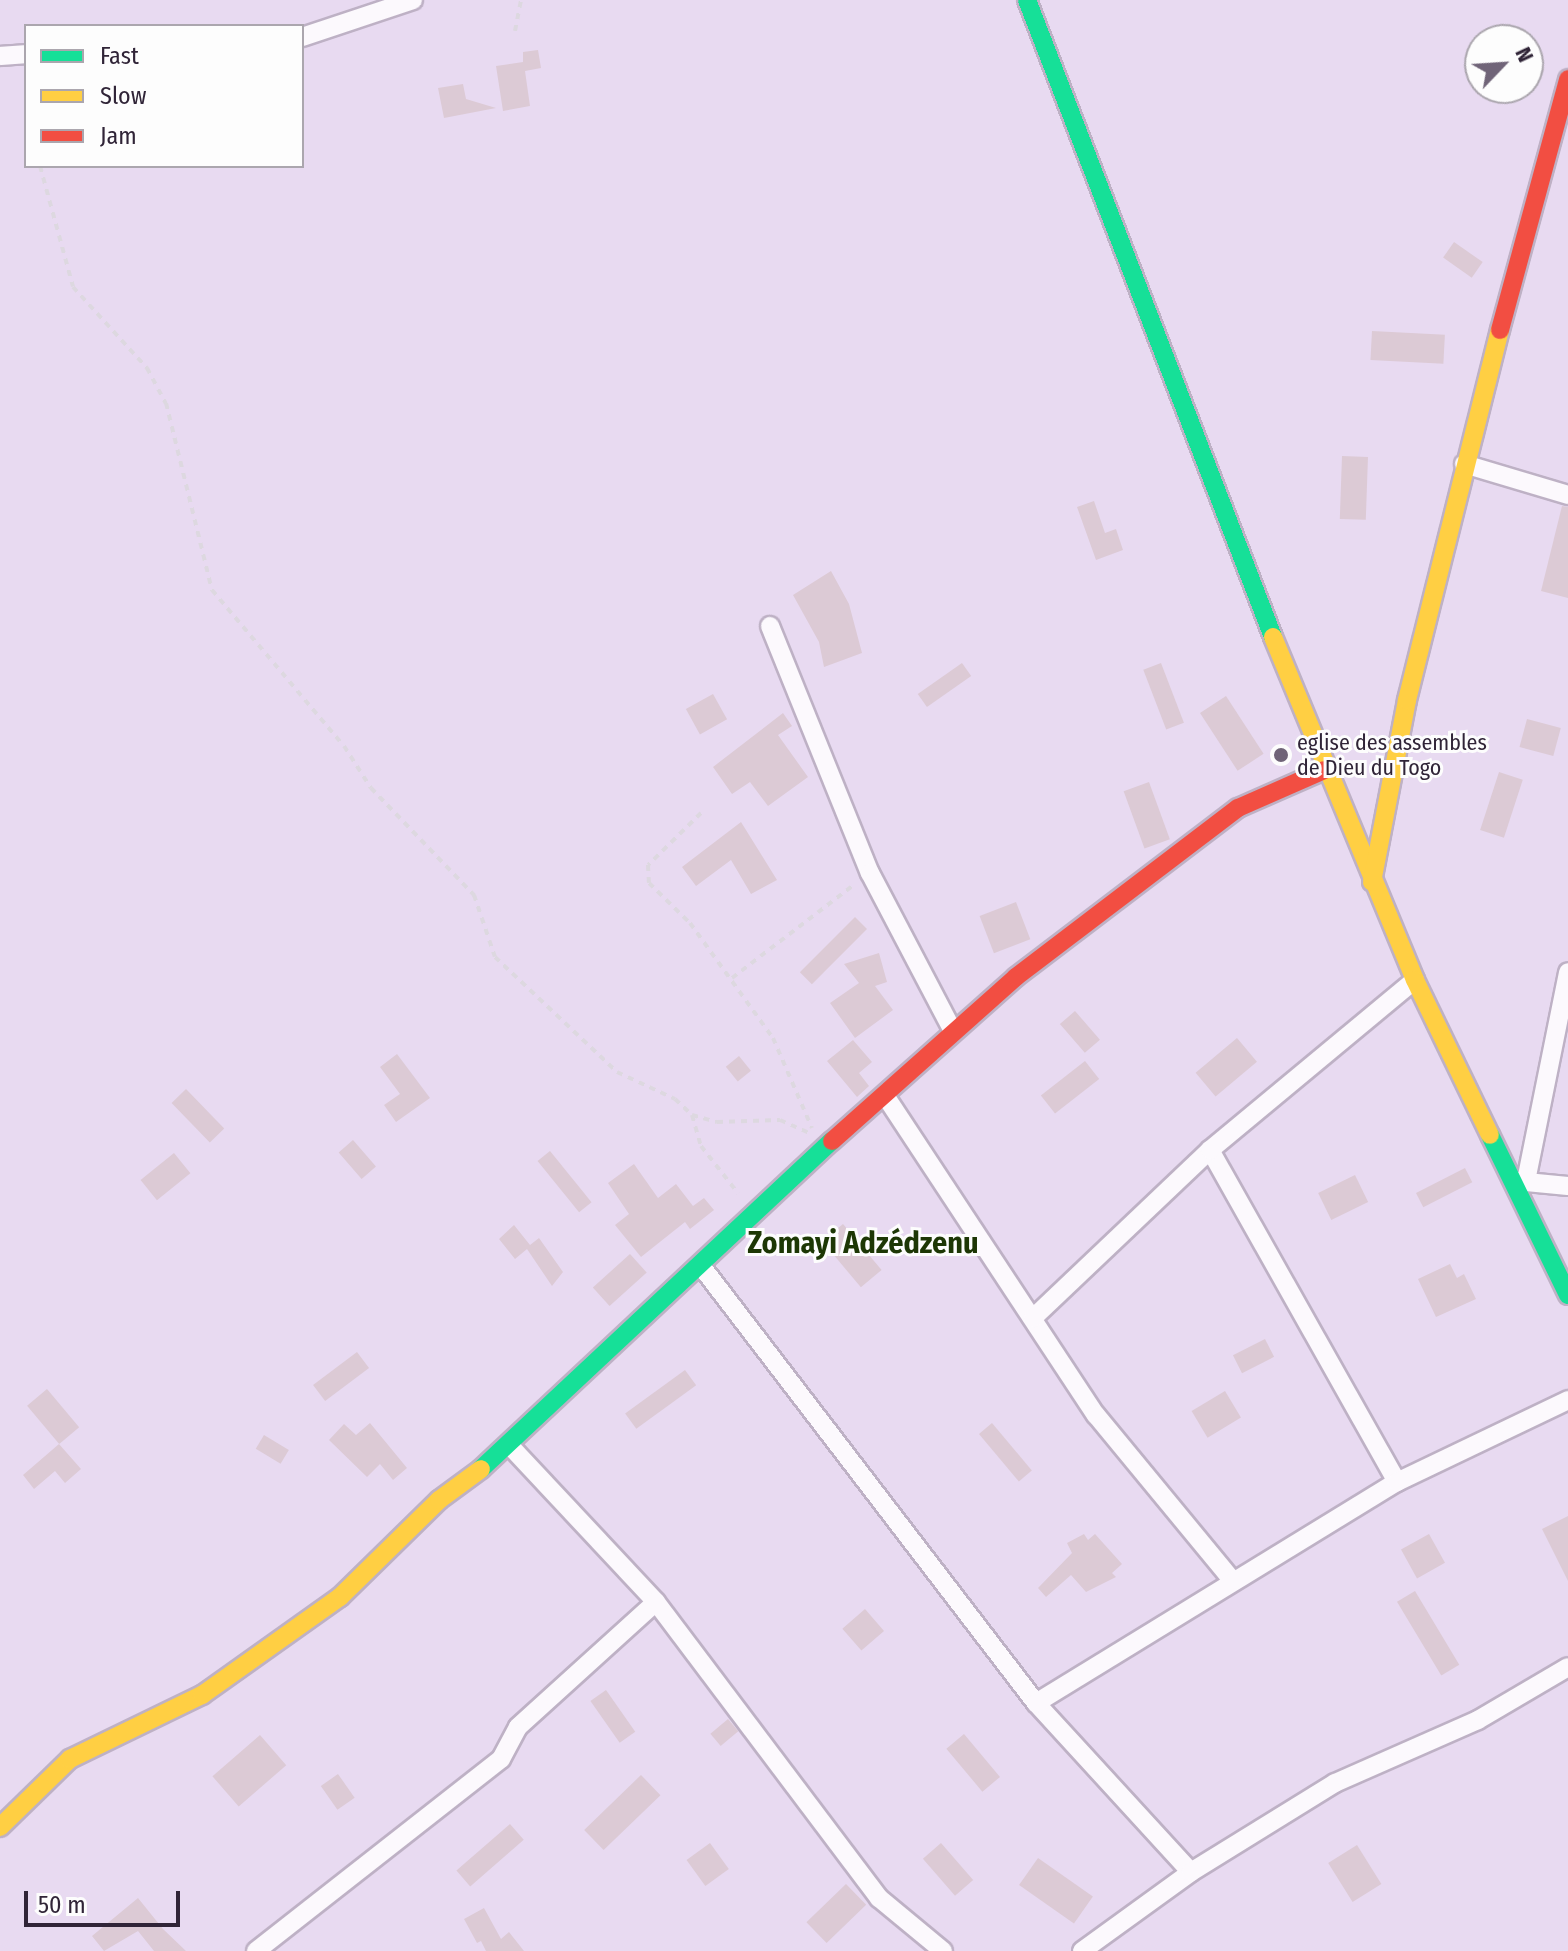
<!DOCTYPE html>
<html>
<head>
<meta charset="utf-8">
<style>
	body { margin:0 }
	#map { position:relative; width:1568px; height:1951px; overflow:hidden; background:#e8daf1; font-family:"Fira Sans Condensed",sans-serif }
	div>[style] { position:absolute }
	.building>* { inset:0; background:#dccad5; transform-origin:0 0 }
	.path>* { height:4px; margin-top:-2px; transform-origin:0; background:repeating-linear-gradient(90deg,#ddd8e0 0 6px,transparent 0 12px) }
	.roads { filter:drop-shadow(2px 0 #beb1c5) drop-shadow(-2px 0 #beb1c5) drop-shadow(0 2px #beb1c5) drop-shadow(0 -2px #beb1c5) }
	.street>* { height:18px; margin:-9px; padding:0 9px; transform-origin:9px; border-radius:9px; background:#fcf9fd }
	.fast>* { height:18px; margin:-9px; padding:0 9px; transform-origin:9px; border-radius:9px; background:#16e098 }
	.slow>* { height:18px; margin:-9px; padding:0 9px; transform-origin:9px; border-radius:9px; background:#ffcf43 }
	.jam>* { height:18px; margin:-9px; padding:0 9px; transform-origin:9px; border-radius:9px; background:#f24e42 }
	.dots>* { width:22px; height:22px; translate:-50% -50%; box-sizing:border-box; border:4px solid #fdfdfd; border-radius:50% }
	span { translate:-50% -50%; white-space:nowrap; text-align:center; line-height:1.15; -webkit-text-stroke:6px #fdfdfd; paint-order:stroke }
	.poi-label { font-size:22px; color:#302437 }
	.left { translate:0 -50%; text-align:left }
	.district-label { font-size:30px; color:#1d3705; font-weight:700 }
	.legend { position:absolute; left:24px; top:24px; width:280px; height:144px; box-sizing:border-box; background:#fdfdfd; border:2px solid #aba6ae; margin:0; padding:10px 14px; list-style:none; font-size:24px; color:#302437 }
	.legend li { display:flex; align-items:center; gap:16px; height:40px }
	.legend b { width:40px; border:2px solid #aba6ae }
	.north { position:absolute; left:1464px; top:24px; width:80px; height:80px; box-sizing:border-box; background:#fdfdfd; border:2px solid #aba6ae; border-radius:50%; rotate:65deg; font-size:22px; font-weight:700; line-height:32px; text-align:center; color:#302437 }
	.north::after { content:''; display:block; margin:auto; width:28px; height:36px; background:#706478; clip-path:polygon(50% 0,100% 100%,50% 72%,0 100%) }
	.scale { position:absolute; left:24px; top:1891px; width:156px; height:36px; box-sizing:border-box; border:4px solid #302437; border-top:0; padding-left:10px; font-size:24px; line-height:28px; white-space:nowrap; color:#302437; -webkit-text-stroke:6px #fdfdfd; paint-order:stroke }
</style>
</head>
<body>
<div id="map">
	<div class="building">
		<div style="clip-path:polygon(538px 50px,541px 68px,525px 71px,530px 106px,503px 111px,496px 66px,523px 62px,523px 52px)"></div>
		<div style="clip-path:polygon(463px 84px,466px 99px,496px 108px,444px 118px,438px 88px)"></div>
		<div style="left:1454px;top:242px;width:35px;height:19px;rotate:35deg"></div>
		<div style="left:1372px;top:331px;width:73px;height:29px;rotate:3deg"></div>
		<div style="left:1342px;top:456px;width:26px;height:63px;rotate:2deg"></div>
		<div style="clip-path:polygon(1094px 501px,1105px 533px,1116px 529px,1123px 550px,1096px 560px,1077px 507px)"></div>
		<div style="clip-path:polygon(1562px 506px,1568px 507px,1568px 598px,1541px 591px)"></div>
		<div style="clip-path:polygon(831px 571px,849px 604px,862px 653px,824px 667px,819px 642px,793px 595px)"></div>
		<div style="left:962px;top:663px;width:16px;height:54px;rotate:55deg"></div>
		<div style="left:1161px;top:663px;width:64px;height:19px;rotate:69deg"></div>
		<div style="left:713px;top:694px;width:29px;height:31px;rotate:61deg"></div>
		<div style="left:1226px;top:696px;width:69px;height:31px;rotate:57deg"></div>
		<div style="clip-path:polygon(783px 713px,792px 726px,778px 735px,808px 777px,768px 806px,750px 782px,732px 794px,713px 767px)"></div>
		<div style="left:1527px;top:719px;width:35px;height:29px;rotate:15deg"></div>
		<div style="left:1499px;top:772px;width:25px;height:61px;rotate:18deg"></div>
		<div style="left:1149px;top:782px;width:61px;height:27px;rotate:70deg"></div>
		<div style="clip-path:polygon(741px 822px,777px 880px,751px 894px,731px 860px,696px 886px,682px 867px)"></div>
		<div style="left:1016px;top:902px;width:40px;height:39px;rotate:69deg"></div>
		<div style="left:855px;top:917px;width:17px;height:78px;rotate:45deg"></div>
		<div style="clip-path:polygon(879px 953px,887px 982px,875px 986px,893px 1010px,855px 1038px,830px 1003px,859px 983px,844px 964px)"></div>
		<div style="left:1075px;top:1011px;width:38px;height:20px;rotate:49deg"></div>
		<div style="left:1237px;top:1038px;width:31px;height:54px;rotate:50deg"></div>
		<div style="clip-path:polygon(853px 1040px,872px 1062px,859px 1073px,869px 1086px,857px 1097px,827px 1061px)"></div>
		<div style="clip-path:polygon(397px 1054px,430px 1098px,396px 1122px,384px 1105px,400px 1094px,380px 1067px)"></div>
		<div style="left:739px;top:1056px;width:19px;height:17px;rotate:51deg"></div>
		<div style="left:1085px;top:1061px;width:23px;height:56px;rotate:52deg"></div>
		<div style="left:186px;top:1089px;width:55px;height:20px;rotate:46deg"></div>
		<div style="left:353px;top:1140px;width:35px;height:19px;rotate:49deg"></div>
		<div style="left:550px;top:1151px;width:66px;height:16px;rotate:51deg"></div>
		<div style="left:174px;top:1153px;width:26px;height:43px;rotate:51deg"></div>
		<div style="clip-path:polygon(634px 1164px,658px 1198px,676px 1184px,693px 1206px,704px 1198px,714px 1210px,690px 1229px,685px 1222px,641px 1257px,615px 1225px,629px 1214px,608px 1183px)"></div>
		<div style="left:1465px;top:1168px;width:16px;height:55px;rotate:63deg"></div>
		<div style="left:1355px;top:1175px;width:30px;height:41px;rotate:64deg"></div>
		<div style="left:843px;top:1224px;width:60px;height:27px;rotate:50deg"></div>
		<div style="clip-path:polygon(514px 1225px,530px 1245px,539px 1238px,563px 1272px,552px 1286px,527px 1249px,515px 1259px,499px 1239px)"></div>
		<div style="left:630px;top:1254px;width:25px;height:50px;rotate:48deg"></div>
		<div style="clip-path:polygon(1450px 1264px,1457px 1278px,1464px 1274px,1476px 1299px,1436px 1317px,1418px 1279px)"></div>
		<div style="left:1265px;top:1339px;width:20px;height:36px;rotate:63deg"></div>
		<div style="left:357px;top:1352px;width:20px;height:55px;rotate:53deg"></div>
		<div style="left:685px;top:1370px;width:19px;height:74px;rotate:54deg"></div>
		<div style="left:47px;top:1389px;width:50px;height:26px;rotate:50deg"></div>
		<div style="left:1225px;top:1391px;width:31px;height:39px;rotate:59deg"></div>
		<div style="clip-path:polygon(370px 1423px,407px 1468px,393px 1480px,380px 1464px,367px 1477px,329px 1440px,344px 1424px,356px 1435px)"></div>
		<div style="left:992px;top:1423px;width:62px;height:17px;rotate:50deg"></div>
		<div style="left:264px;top:1435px;width:29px;height:16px;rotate:31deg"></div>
		<div style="clip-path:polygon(59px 1444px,81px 1469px,65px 1483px,55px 1471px,34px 1489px,23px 1475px)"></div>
		<div style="clip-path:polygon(1568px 1516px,1568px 1581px,1542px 1529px)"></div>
		<div style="clip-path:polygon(1084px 1534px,1088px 1540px,1095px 1534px,1122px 1564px,1112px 1573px,1116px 1577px,1086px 1592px,1071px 1575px,1046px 1597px,1038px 1588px,1072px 1553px,1067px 1543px)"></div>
		<div style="left:1429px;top:1534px;width:33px;height:32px;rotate:61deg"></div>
		<div style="left:1415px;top:1591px;width:86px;height:21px;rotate:59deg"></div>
		<div style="left:865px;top:1609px;width:29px;height:30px;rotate:49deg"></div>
		<div style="left:606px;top:1690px;width:51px;height:19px;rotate:55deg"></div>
		<div style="left:728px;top:1719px;width:16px;height:23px;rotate:50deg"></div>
		<div style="left:964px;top:1734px;width:56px;height:23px;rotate:50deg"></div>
		<div style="left:260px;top:1735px;width:40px;height:63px;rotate:49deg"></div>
		<div style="left:338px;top:1774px;width:29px;height:21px;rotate:55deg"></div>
		<div style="left:641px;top:1775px;width:28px;height:79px;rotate:46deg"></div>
		<div style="left:510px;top:1824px;width:21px;height:71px;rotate:49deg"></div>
		<div style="left:710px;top:1843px;width:32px;height:29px;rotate:54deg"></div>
		<div style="left:941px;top:1843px;width:49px;height:24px;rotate:49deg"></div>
		<div style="left:1357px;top:1845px;width:46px;height:34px;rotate:58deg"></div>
		<div style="left:1038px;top:1858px;width:67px;height:33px;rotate:35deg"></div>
		<div style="left:846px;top:1884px;width:29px;height:55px;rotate:46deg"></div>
		<div style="clip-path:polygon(138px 1898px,163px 1929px,186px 1951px,154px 1951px,138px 1931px,104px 1951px,92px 1936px)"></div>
		<div style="clip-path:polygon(484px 1908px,501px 1939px,509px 1932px,524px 1951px,486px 1951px,481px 1941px,477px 1943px,464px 1919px)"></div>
	</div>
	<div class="path">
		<div style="left:515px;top:31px;width:32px;rotate:-79deg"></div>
		<div style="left:40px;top:166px;width:125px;rotate:74.7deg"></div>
		<div style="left:73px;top:287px;width:110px;rotate:47.6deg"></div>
		<div style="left:147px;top:368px;width:40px;rotate:62deg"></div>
		<div style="left:166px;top:403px;width:193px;rotate:76.2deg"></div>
		<div style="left:212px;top:590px;width:204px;rotate:49.8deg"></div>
		<div style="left:344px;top:746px;width:50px;rotate:57.3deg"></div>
		<div style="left:371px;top:788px;width:149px;rotate:46.1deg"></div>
		<div style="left:474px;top:895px;width:65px;rotate:71.3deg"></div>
		<div style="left:495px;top:957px;width:168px;rotate:43.3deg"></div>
		<div style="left:617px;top:1072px;width:64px;rotate:25deg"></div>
		<div style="left:675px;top:1099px;width:23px;rotate:43deg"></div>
		<div style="left:692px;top:1115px;width:26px;rotate:16deg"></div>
		<div style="left:717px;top:1122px;width:63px;rotate:-1.8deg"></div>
		<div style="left:780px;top:1120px;width:32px;rotate:24deg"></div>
		<div style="left:701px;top:813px;width:74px;rotate:135.5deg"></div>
		<div style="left:648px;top:865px;width:18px;rotate:87deg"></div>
		<div style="left:649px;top:883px;width:57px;rotate:44.3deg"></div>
		<div style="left:690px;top:923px;width:142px;rotate:54.2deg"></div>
		<div style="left:773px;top:1038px;width:98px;rotate:66.6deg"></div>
		<div style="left:732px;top:978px;width:155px;rotate:-37.4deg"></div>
		<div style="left:692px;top:1115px;width:32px;rotate:74deg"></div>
		<div style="left:701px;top:1146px;width:60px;rotate:51.8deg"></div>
	</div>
	<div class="roads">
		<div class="street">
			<div style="left:302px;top:37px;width:117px;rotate:-18.4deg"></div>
			<div style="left:0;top:56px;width:26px;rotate:-4deg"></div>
			<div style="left:1464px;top:464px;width:109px;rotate:16.6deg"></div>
			<div style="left:770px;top:626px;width:266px;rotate:68deg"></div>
			<div style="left:870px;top:873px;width:178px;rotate:62.3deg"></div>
			<div style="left:886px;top:1097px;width:381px;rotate:56.6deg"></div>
			<div style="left:1096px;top:1415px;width:212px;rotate:50.5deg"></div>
			<div style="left:1210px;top:1150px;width:381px;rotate:60.6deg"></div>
			<div style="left:1516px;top:1181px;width:52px;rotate:5.5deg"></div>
			<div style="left:1526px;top:1181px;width:213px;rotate:-78.6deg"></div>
			<div style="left:702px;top:1267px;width:549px;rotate:52.55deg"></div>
			<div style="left:1036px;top:1703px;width:229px;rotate:47.5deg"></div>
			<div style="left:1033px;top:1318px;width:244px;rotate:-43.5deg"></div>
			<div style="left:1210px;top:1150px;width:266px;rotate:-39.7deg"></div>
			<div style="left:511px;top:1447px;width:212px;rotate:46.9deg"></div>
			<div style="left:656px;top:1602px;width:371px;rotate:53deg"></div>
			<div style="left:879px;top:1898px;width:83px;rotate:39.6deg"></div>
			<div style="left:1036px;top:1703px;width:423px;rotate:-31.5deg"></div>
			<div style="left:1397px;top:1482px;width:190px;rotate:-25.6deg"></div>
			<div style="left:256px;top:1951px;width:311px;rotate:-38.1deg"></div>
			<div style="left:501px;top:1759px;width:36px;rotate:-62deg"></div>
			<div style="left:518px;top:1727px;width:186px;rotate:-42.2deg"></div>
			<div style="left:1082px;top:1951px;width:135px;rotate:-35.9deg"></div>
			<div style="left:1191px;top:1872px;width:169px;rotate:-31.7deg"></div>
			<div style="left:1335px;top:1783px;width:156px;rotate:-23.8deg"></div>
			<div style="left:1478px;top:1720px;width:104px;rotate:-30.5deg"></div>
		</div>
		<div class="fast">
			<div style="left:1027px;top:0;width:683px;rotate:68.88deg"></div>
			<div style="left:1490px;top:1135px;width:178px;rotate:64deg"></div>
			<div style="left:481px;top:1469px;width:480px;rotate:-43.1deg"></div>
		</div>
		<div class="slow">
			<div style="left:1273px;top:637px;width:371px;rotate:67.5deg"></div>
			<div style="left:1415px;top:980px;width:172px;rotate:64.2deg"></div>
			<div style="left:1372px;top:882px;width:185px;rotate:-79.1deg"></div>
			<div style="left:1407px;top:700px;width:382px;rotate:-75.9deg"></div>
			<div style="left:0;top:1827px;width:98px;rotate:-44.2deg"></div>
			<div style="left:70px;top:1759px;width:147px;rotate:-25.9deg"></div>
			<div style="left:202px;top:1695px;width:169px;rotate:-35.4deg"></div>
			<div style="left:340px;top:1597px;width:139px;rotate:-44.4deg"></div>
			<div style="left:439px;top:1500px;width:52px;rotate:-36.4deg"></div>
		</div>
		<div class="jam">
			<div style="left:1500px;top:330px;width:260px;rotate:-74.8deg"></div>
			<div style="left:832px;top:1141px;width:246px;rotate:-41.7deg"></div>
			<div style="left:1016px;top:977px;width:279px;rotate:-37.3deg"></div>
			<div style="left:1238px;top:808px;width:94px;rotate:-23.8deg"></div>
		</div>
	</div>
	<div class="dots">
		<div style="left:1281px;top:755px;background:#706478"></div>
	</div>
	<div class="poi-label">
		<span class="left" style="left:1297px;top:755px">eglise des assembles<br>de Dieu du Togo</span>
	</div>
	<div class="district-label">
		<span style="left:863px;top:1243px">Zomayi Adzédzenu</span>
	</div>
	<ul class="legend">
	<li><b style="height:10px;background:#16e098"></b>Fast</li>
	<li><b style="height:10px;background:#ffcf43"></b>Slow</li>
	<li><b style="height:10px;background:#f24e42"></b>Jam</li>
	</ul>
	<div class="north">N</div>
	<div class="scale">50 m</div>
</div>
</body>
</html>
